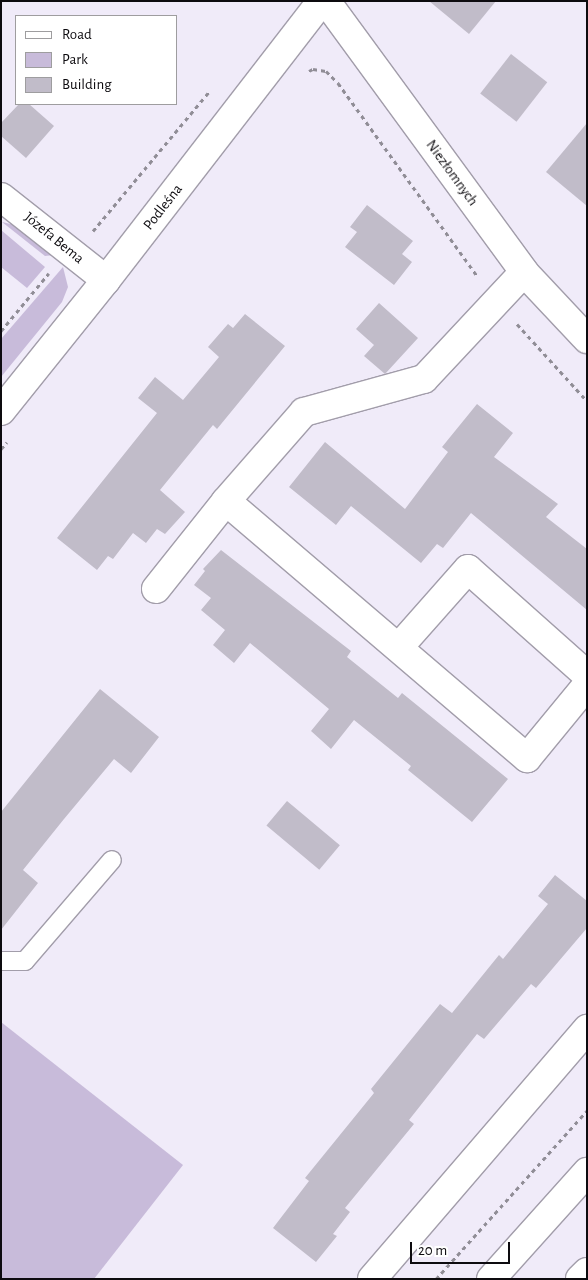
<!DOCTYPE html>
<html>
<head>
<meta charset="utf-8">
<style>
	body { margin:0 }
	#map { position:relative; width:588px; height:1280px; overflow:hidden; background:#f0ebf9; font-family:"Alegreya Sans",sans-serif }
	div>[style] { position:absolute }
	.green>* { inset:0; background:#c8bbda }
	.building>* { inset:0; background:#c1bcc9; transform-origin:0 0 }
	.path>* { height:3px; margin-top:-1.5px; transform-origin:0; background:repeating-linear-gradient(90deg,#908d96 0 4px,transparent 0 8px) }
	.roads { filter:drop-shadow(1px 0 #a29daa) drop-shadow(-1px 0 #a29daa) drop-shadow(0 1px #a29daa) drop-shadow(0 -1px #a29daa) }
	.service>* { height:18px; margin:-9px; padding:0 9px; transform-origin:9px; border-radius:9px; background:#fff }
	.minor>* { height:28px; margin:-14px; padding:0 14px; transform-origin:14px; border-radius:14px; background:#fff }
	.tertiary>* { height:28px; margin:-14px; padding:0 14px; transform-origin:14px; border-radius:14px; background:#fff }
	.secondary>* { height:28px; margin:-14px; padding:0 14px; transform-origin:14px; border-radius:14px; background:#fff }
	span { translate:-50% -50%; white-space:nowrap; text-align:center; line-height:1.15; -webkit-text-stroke:5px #fff; paint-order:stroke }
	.street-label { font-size:15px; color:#0d0b0f }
	.frame { position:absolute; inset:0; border:2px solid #0d0b0f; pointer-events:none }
	.legend { position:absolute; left:15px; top:15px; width:162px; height:90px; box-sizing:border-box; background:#fff; border:1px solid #9e9d9f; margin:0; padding:6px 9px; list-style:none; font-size:15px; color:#0d0b0f }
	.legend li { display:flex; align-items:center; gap:10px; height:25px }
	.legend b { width:25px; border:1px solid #9e9d9f }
	.scale { position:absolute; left:410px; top:1242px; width:100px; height:22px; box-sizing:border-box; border:2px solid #0d0b0f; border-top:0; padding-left:6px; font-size:15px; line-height:18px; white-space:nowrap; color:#0d0b0f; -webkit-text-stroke:4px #fff; paint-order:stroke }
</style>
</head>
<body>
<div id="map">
	<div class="green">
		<div style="clip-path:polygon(2px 222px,19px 226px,54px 255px,45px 256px)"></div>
		<div style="clip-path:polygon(1px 230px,45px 267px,27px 288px,1px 267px)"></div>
		<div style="clip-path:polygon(63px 267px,68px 287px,62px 302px,1px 377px,1px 339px)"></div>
		<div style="clip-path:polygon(1px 1022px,183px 1165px,94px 1279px,1px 1279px)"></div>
	</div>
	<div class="building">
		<div style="clip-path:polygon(429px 1px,496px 1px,469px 34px)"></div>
		<div style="left:511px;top:54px;width:46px;height:50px;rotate:38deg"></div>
		<div style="clip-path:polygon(19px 104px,29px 104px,54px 126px,26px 158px,1px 136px,1px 123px)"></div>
		<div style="clip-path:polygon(587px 123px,587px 206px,546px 172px)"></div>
		<div style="clip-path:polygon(367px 205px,413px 241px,402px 254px,412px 262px,394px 285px,345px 247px,357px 232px,350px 227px)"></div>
		<div style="clip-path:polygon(379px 303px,418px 338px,385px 374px,364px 356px,374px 345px,356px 329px)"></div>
		<div style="clip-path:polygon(245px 314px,285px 346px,217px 429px,213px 425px,160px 490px,185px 512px,165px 534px,157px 529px,146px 543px,133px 533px,113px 559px,108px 556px,97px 570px,57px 538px,157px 413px,138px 398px,155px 377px,183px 400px,219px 357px,208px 347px,228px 324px,233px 328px)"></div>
		<div style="clip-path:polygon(477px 404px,513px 433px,494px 457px,558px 504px,546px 517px,587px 549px,587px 610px,471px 513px,443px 548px,437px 544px,421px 563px,351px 506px,336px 525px,289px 487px,325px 442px,405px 509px,448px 452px,442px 447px)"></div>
		<div style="clip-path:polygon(221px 550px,351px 651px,347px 657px,398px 698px,402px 693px,508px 779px,472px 822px,408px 770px,411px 766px,354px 720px,331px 749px,311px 731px,329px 709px,250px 643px,234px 663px,213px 645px,225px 630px,201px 610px,211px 598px,194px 585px,205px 571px,203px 569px)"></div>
		<div style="clip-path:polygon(100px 689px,159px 737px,131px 773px,114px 759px,64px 819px,23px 870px,38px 883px,1px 930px,1px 812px)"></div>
		<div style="left:287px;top:801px;width:69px;height:32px;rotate:40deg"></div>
		<div style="clip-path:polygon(555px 875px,587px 901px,587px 928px,536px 988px,531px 984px,484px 1039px,477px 1034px,409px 1120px,414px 1124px,345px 1208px,350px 1212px,333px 1234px,337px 1236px,316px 1262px,273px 1228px,309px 1181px,305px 1178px,374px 1093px,371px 1089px,440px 1004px,452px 1013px,499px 955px,503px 959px,548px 904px,538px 896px)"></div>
	</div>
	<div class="path">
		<div style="left:309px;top:71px;width:4px;rotate:-27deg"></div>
		<div style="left:313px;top:69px;width:13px;rotate:9deg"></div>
		<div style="left:326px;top:71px;width:17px;rotate:45deg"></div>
		<div style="left:338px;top:83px;width:239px;rotate:54.2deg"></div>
		<div style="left:93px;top:231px;width:181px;rotate:-50.2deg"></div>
		<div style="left:517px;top:324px;width:104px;rotate:47.7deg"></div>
		<div style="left:1px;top:331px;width:75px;rotate:-50.4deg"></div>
		<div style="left:1px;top:449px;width:9px;rotate:-49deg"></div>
		<div style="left:436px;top:1279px;width:226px;rotate:-48.1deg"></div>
	</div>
	<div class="roads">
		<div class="service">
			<div style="left:1px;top:961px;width:24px"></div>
			<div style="left:25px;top:961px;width:133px;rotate:-49.3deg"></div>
		</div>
		<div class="minor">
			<div style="left:1px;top:197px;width:134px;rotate:38.3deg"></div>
			<div style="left:1px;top:411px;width:168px;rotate:-51.3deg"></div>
			<div style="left:106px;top:280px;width:353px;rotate:-52.3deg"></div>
			<div style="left:226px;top:501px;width:396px;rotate:40.5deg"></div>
			<div style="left:527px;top:758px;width:94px;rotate:-50.6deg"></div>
			<div style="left:156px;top:589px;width:112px;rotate:-51.5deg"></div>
			<div style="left:226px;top:501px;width:118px;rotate:-48.8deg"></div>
			<div style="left:304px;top:412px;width:124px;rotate:-15.4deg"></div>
			<div style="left:424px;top:379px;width:146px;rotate:-46.9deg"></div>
			<div style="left:399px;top:647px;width:104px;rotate:-48.5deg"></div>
			<div style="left:468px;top:569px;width:159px;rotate:41.7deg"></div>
			<div style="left:372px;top:1279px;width:330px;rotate:-49.3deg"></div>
		</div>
		<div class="tertiary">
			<div style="left:326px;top:1px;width:336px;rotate:53.8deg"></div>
			<div style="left:524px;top:272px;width:92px;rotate:46.8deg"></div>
		</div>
		<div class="secondary">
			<div style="left:491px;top:1279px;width:144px;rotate:-48.1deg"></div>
			<div style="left:580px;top:1279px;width:10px;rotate:-45deg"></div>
		</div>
	</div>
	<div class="street-label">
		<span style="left:452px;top:173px;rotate:54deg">Niezłomnych</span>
		<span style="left:163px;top:207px;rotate:-52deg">Podleśna</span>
		<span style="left:54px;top:238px;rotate:39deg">Józefa Bema</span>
	</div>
	<div class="frame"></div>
	<ul class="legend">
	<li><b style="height:6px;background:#fff"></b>Road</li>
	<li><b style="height:14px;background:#c8bbda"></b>Park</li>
	<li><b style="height:14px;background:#c1bcc9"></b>Building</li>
	</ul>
	<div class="scale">20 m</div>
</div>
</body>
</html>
